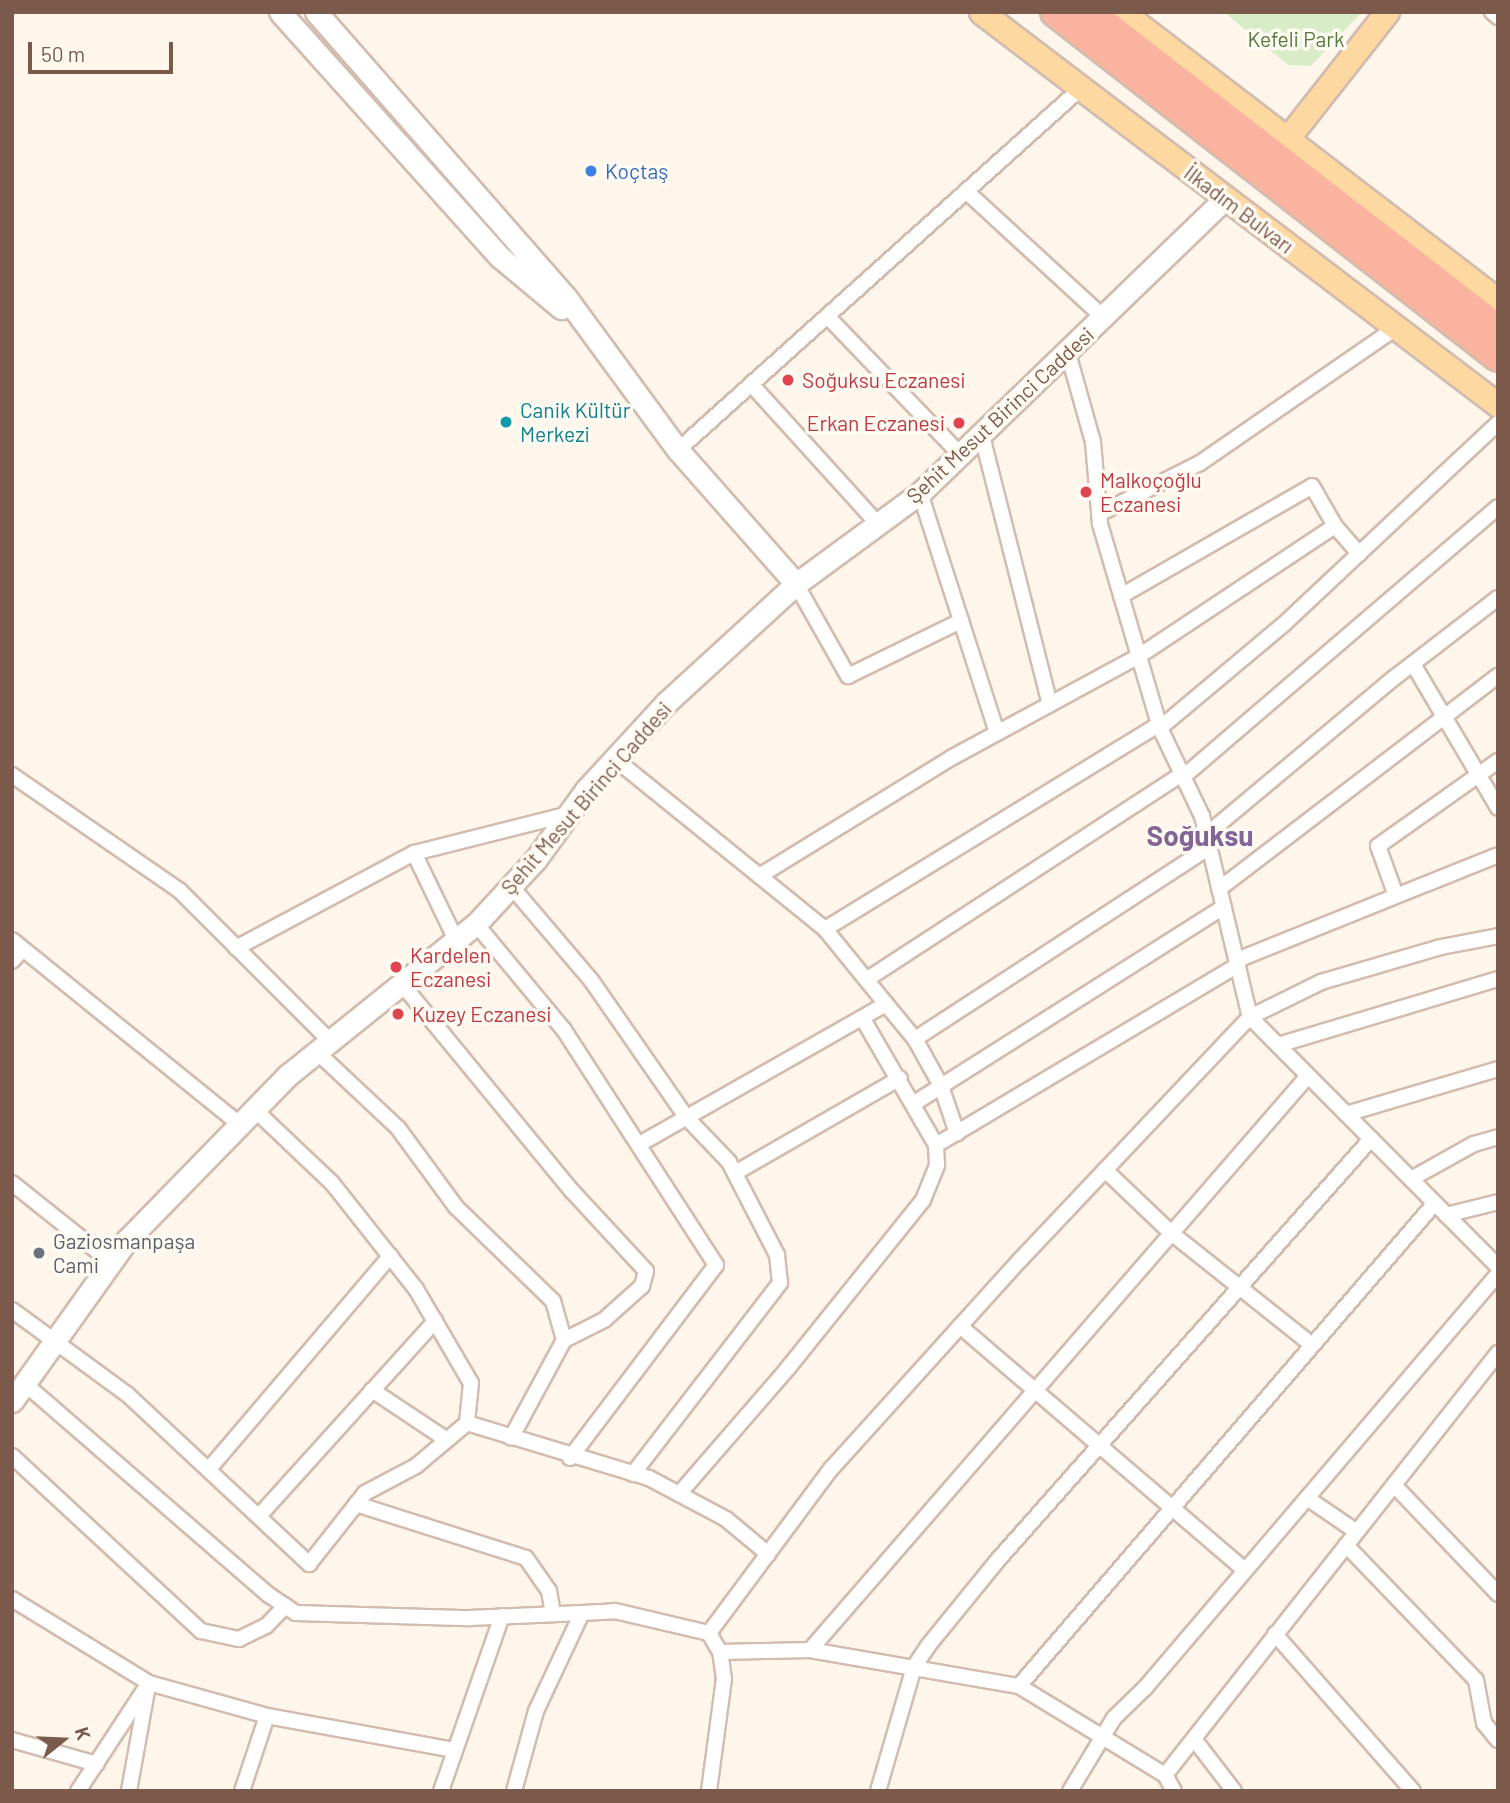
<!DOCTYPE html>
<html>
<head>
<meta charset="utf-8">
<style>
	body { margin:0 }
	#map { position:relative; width:1510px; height:1803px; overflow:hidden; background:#fef6eb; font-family:Barlow,sans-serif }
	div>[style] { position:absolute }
	.green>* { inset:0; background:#d8edc7 }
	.roads { filter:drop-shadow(2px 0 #d2bcaf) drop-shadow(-2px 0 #d2bcaf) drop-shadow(0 2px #d2bcaf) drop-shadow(0 -2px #d2bcaf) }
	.street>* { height:14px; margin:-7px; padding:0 7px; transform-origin:7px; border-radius:7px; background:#fff }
	.secondary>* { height:21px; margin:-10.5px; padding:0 10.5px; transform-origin:10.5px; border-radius:10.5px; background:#fff }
	.primary>* { height:23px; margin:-11.5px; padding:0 11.5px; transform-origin:11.5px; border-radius:11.5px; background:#fed8a1 }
	.highway>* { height:28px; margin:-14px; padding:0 14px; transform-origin:14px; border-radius:14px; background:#fab39f }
	.dots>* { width:19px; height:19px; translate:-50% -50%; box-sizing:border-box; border:4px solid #fffaf2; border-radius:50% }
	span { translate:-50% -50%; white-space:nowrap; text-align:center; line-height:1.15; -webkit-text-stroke:7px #fffaf2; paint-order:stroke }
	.park-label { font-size:21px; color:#537b3f }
	.shop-label { font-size:21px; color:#366cbe }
	.left { translate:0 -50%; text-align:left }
	.street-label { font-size:21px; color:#7b5a4b }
	.health-label { font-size:21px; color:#be3a42 }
	.right { translate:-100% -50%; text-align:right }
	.culture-label { font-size:21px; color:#0d838f }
	.worship-label { font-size:21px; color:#5b616d }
	.district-label { font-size:28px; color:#836497; font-weight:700 }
	.frame { position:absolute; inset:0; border:14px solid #7b5a4b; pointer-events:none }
	.north { position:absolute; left:28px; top:1705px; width:70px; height:70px; -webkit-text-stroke:5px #fffaf2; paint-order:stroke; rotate:72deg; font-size:19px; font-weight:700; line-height:28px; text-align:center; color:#7b5a4b }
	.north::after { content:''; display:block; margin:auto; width:24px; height:32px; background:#7b5a4b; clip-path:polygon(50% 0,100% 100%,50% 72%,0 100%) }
	.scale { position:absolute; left:28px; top:42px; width:145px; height:32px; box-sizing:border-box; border:4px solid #7b5a4b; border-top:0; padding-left:9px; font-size:21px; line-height:24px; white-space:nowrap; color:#7b5a4b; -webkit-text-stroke:5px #fffaf2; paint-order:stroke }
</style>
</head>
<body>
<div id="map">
	<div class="green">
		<div style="clip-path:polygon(1224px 12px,1362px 12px,1311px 66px,1288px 65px)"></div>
	</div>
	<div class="roads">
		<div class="street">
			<div style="left:1492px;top:12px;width:8px;rotate:40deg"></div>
			<div style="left:966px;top:191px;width:188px;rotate:42.6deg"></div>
			<div style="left:827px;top:316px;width:192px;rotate:46.1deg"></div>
			<div style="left:1068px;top:353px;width:92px;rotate:74.3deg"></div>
			<div style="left:1093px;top:442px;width:82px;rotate:85.1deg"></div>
			<div style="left:1100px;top:524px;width:213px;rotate:73.6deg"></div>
			<div style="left:1160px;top:728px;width:98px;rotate:64.5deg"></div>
			<div style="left:1202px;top:816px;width:207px;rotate:76.6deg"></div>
			<div style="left:1250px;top:1017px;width:352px;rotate:45.2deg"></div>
			<div style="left:751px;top:384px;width:189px;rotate:47.8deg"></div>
			<div style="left:981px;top:432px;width:281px;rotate:75.8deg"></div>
			<div style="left:678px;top:450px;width:540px;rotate:-41.92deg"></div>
			<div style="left:920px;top:493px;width:252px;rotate:72.2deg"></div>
			<div style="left:1099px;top:514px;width:113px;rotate:-26.8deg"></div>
			<div style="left:1200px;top:463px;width:238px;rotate:-34.6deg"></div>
			<div style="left:796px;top:584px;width:106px;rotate:60.5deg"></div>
			<div style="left:848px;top:676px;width:126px;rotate:-26deg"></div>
			<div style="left:1121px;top:596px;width:220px;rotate:-29.9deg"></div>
			<div style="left:1312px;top:486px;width:46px;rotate:60.1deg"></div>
			<div style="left:1335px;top:526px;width:37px;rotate:49deg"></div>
			<div style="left:1413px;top:664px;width:167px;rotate:59.4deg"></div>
			<div style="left:1160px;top:728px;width:162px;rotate:-40deg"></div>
			<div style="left:1284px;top:624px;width:294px;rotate:-43.2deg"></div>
			<div style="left:615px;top:759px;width:270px;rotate:39deg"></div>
			<div style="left:825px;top:929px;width:97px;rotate:50.9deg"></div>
			<div style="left:886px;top:1004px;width:282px;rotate:150.4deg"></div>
			<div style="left:12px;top:775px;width:204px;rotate:34.6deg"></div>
			<div style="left:180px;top:891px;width:212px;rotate:45deg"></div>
			<div style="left:1183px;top:777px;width:415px;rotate:-40.6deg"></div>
			<div style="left:1206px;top:835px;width:245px;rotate:-39.9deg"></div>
			<div style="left:1394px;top:678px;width:131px;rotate:-37.6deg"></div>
			<div style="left:414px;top:853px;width:160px;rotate:-14.1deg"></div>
			<div style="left:761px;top:875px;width:223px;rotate:-31.6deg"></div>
			<div style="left:951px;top:758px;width:214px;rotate:-28.5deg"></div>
			<div style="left:1139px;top:656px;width:235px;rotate:-33.6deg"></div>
			<div style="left:511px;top:886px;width:123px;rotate:49.6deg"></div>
			<div style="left:591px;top:980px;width:168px;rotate:55.2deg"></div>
			<div style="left:687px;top:1118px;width:61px;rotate:46.3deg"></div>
			<div style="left:729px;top:1162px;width:105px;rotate:62.7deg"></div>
			<div style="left:777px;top:1255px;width:28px;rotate:84deg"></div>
			<div style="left:780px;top:1283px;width:241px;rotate:127.6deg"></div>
			<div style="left:1219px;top:889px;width:351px;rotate:-37.4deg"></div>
			<div style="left:1395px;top:893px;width:50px;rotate:-109.9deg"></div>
			<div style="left:1378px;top:846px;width:147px;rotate:-35.3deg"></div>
			<div style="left:476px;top:924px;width:138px;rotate:50.3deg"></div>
			<div style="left:564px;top:1030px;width:280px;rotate:57.1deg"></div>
			<div style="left:716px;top:1265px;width:242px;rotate:127.1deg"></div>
			<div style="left:825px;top:929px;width:392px;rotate:-31.5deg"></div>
			<div style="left:12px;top:940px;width:292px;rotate:39deg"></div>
			<div style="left:236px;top:948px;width:202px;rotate:-28.1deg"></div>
			<div style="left:414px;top:853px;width:97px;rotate:64.2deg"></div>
			<div style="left:1237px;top:960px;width:281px;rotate:-21.9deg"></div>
			<div style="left:12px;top:961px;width:16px;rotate:-47deg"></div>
			<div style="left:869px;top:978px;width:374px;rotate:-33.1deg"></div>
			<div style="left:401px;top:983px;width:269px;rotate:50.6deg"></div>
			<div style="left:572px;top:1191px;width:109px;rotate:47.2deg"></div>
			<div style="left:646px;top:1271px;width:16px;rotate:105deg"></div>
			<div style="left:642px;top:1286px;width:51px;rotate:138.2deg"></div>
			<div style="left:604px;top:1320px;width:45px;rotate:153.4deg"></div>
			<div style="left:886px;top:1004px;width:45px;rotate:50.4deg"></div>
			<div style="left:915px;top:1039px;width:54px;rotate:61deg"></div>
			<div style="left:941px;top:1086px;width:50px;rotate:71.2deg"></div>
			<div style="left:915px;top:1039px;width:351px;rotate:-33.1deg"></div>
			<div style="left:1278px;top:1045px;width:230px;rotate:-16.7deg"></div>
			<div style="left:317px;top:1052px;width:111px;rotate:43.2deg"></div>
			<div style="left:398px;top:1128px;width:98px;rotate:53.7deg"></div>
			<div style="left:456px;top:1207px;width:135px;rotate:44.1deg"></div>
			<div style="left:553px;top:1301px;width:41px;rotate:74.2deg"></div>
			<div style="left:564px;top:1340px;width:111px;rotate:118.4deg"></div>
			<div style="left:913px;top:1104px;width:368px;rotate:-32.4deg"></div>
			<div style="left:254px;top:1109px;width:108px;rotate:43.5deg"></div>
			<div style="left:332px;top:1183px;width:135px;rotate:51.6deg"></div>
			<div style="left:416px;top:1289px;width:109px;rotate:59.7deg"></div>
			<div style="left:471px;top:1383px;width:40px;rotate:95.7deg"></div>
			<div style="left:467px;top:1423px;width:190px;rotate:16.8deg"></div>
			<div style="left:649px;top:1478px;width:87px;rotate:28deg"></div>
			<div style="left:726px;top:1519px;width:55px;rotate:39.8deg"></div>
			<div style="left:1346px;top:1114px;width:159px;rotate:-16.5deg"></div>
			<div style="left:936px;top:1145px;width:352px;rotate:-30.8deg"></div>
			<div style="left:1105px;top:1170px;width:90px;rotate:43.6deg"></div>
			<div style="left:1170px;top:1232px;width:181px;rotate:38.5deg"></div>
			<div style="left:735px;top:1173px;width:190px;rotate:-29.9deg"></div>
			<div style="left:1411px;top:1179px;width:72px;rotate:-29.1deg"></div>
			<div style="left:1474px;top:1144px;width:25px;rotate:-16deg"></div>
			<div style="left:12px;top:1183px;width:127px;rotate:38.6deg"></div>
			<div style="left:1446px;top:1215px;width:54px;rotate:-14deg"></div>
			<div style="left:12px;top:1310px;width:144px;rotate:36.2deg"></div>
			<div style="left:128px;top:1395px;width:248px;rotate:43deg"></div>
			<div style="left:309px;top:1564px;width:90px;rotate:-51.7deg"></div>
			<div style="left:365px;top:1493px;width:58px;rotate:-27.9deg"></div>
			<div style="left:416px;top:1466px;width:67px;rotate:-40.1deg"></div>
			<div style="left:960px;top:1326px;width:375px;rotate:40.6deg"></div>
			<div style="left:24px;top:1383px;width:324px;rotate:40.9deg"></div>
			<div style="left:269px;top:1595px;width:32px;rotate:34deg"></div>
			<div style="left:296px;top:1613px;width:173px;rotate:1.7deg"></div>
			<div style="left:469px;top:1618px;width:113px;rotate:-2.5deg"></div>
			<div style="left:372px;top:1390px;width:90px;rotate:33.7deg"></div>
			<div style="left:12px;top:1456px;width:258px;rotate:42.8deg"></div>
			<div style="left:201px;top:1631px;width:39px;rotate:12deg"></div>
			<div style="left:239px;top:1639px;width:30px;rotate:-26deg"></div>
			<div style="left:266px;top:1626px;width:28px;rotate:-46deg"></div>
			<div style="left:209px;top:1469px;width:280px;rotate:-49.6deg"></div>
			<div style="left:1394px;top:1485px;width:151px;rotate:46.3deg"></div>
			<div style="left:679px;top:1494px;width:167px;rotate:-49.1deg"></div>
			<div style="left:788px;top:1368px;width:216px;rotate:-51.2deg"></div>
			<div style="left:923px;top:1200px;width:38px;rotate:-68deg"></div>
			<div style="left:937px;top:1165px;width:20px;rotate:-93deg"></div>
			<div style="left:936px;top:1145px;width:146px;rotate:-120.1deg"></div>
			<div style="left:1307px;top:1498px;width:60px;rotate:34.2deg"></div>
			<div style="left:356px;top:1504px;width:178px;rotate:17.6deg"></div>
			<div style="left:526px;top:1558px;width:40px;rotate:55.1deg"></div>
			<div style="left:549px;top:1591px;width:23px;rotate:80deg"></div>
			<div style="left:259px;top:1516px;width:263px;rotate:-47.9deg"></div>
			<div style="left:1346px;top:1545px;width:187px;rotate:46.1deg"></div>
			<div style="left:1476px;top:1680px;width:44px;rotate:79.5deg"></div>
			<div style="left:1484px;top:1723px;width:22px;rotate:51deg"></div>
			<div style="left:12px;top:1599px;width:161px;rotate:31.5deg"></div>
			<div style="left:149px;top:1683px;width:123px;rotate:15.6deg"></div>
			<div style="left:267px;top:1716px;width:191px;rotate:10.3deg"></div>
			<div style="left:1275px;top:1634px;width:209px;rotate:48.7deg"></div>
			<div style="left:810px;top:1650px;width:760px;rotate:-49.06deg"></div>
			<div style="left:720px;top:1652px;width:90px;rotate:-1.3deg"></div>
			<div style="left:810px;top:1650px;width:212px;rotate:9.8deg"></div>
			<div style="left:1019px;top:1686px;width:171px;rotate:31.4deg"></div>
			<div style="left:1019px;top:1686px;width:637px;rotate:-49.26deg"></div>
			<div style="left:1194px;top:1739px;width:66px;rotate:52.4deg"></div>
			<div style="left:12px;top:1740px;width:88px;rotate:15.8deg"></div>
			<div style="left:78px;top:1791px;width:129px;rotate:-56.7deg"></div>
			<div style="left:129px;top:1791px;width:102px;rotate:-79.8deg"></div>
			<div style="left:242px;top:1791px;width:79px;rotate:-71.6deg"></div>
			<div style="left:441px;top:1791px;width:185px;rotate:-70.8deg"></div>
			<div style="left:514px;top:1791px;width:83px;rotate:-74.6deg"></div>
			<div style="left:536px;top:1711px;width:108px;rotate:-64.9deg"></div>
			<div style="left:582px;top:1613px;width:33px;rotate:-3deg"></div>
			<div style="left:615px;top:1611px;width:97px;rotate:13.2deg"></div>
			<div style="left:709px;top:1791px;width:113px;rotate:-82.4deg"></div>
			<div style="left:724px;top:1679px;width:27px;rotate:-98deg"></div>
			<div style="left:720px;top:1652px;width:22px;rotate:-120deg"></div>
			<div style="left:709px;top:1633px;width:204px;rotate:-53.4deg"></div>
			<div style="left:831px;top:1469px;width:282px;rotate:-47.9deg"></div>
			<div style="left:1020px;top:1260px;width:335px;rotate:-46.6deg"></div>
			<div style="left:1250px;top:1017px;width:79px;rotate:-26.2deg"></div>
			<div style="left:1321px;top:982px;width:125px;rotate:-16.3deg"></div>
			<div style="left:1441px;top:947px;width:58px;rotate:-10.9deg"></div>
			<div style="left:878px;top:1791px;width:129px;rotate:-73.8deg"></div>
			<div style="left:914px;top:1667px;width:25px;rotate:-56deg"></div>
			<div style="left:928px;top:1646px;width:109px;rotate:-50.9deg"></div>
			<div style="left:997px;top:1561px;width:564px;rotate:-48.45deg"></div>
			<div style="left:1070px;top:1791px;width:85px;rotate:-58.9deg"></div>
			<div style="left:1114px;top:1718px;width:43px;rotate:-44.1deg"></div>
			<div style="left:1145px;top:1688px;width:544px;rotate:-49.55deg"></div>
			<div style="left:1174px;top:1791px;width:18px;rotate:-119deg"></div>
			<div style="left:1165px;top:1775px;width:538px;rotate:-51.72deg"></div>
		</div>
		<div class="secondary">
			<div style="left:280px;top:12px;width:329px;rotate:48.1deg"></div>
			<div style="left:500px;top:257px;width:80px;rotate:39.9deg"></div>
			<div style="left:316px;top:12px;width:381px;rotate:48.8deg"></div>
			<div style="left:567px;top:299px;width:187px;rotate:53.7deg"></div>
			<div style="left:678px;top:450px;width:179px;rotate:48.6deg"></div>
			<div style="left:12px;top:1401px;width:198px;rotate:-54.5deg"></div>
			<div style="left:127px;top:1240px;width:231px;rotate:-45.7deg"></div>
			<div style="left:288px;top:1075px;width:241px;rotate:-38.8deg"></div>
			<div style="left:476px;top:924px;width:88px;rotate:-47.3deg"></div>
			<div style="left:536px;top:859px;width:85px;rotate:-54.1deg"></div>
			<div style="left:586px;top:790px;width:118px;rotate:-47.4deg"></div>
			<div style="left:666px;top:703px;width:176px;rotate:-42.5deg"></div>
			<div style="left:796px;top:584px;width:154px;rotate:-36.3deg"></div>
			<div style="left:920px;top:493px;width:424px;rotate:-44deg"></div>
		</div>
		<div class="primary">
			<div style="left:981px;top:12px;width:649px;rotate:37.24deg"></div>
			<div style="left:1122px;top:12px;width:474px;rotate:37.5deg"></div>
			<div style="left:1287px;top:139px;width:162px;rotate:-51.8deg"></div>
		</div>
		<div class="highway">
			<div style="left:1055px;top:12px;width:561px;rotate:37.91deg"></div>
			<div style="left:1089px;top:12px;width:517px;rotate:37.78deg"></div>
		</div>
	</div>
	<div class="dots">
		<div style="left:591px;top:171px;background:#3f7fe0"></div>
		<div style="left:788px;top:380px;background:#e0444e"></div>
		<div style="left:506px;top:422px;background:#0f9aa8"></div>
		<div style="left:959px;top:423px;background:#e0444e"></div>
		<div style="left:1086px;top:492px;background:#e0444e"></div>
		<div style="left:396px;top:967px;background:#e0444e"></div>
		<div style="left:398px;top:1014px;background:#e0444e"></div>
		<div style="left:39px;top:1253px;background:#6b7280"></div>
	</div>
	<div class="park-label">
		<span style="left:1296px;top:39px">Kefeli Park</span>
	</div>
	<div class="shop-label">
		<span class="left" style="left:605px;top:171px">Koçtaş</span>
	</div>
	<div class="street-label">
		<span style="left:1239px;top:209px;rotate:37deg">İlkadım Bulvarı</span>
		<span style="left:1000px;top:415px;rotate:-43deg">Şehit Mesut Birinci Caddesi</span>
		<span style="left:586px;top:798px;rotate:-49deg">Şehit Mesut Birinci Caddesi</span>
	</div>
	<div class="health-label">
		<span class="left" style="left:802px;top:380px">Soğuksu Eczanesi</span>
		<span class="right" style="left:945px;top:423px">Erkan Eczanesi</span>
		<span class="left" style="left:1100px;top:492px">Malkoçoğlu<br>Eczanesi</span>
		<span class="left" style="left:410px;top:967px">Kardelen<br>Eczanesi</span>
		<span class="left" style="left:412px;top:1014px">Kuzey Eczanesi</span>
	</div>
	<div class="culture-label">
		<span class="left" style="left:520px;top:422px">Canik Kültür<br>Merkezi</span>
	</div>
	<div class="worship-label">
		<span class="left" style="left:53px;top:1253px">Gaziosmanpaşa<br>Cami</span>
	</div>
	<div class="district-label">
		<span style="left:1200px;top:835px">Soğuksu</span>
	</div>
	<div class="frame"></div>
	<div class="north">K</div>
	<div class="scale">50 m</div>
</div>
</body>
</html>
